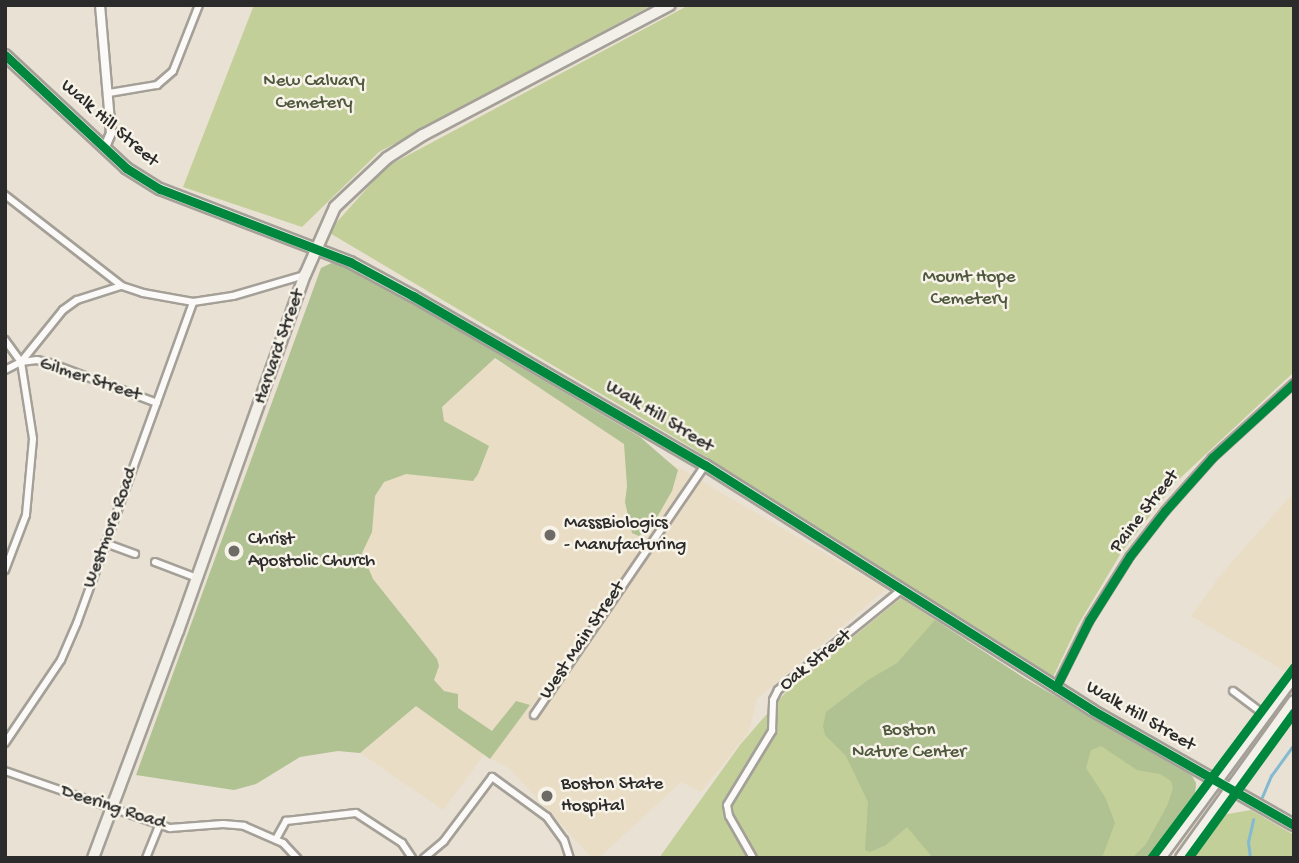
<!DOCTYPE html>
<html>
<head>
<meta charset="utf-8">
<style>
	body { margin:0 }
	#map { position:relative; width:1299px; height:863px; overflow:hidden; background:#e9e1d3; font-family:"Gochi Hand",sans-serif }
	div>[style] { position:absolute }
	.built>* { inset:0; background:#e9ddc5 }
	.green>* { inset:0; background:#c2cf99 }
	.forest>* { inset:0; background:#b0c192 }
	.stream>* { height:2.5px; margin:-1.25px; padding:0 1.25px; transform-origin:1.25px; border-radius:1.25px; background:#83bad2 }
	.roads { filter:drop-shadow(2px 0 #a4a098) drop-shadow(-2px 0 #a4a098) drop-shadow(0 2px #a4a098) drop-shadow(0 -2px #a4a098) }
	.minor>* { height:6px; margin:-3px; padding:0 3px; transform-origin:3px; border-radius:3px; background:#fcfaf8 }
	.tertiary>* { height:8px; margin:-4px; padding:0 4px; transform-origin:4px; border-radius:4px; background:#fcfaf8 }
	.secondary>* { height:10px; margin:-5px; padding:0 5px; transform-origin:5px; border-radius:5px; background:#f3f0ea }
	.cycleway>* { height:9px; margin:-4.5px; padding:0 4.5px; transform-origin:4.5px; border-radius:4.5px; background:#00873e }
	.dots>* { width:19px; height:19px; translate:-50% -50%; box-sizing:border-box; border:4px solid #f7f3e8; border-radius:50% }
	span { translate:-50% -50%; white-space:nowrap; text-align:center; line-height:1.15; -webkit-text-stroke:5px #f7f3e8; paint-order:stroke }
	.park-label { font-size:19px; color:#4f583e }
	.street-label { font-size:19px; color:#2b2b2b }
	.poi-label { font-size:19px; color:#2b2b2b }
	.left { translate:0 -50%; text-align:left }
	.frame { position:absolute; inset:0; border:7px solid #2b2b2b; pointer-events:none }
</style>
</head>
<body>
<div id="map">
	<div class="built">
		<div style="clip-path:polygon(471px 346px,886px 589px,757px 699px,749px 732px,701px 792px,681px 782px,599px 858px,592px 858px,510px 769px,484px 755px,443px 810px,256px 681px)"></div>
		<div style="clip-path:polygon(1294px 492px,1294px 658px,1285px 671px,1191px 616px,1222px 573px)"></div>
	</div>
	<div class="green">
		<div style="clip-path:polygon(254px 5px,652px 5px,379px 152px,302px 227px,183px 187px)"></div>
		<div style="clip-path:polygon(689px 5px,1294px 5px,1294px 372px,1176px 482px,1121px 553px,1078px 625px,1053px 677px,689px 446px,328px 232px,386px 167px)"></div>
		<div style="clip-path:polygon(901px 598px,1024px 678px,1192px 776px,1196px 786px,1193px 795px,1146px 858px,659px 858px,740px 745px,786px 692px)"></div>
		<div style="clip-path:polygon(1251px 810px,1294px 835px,1294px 858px,1188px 858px,1222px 815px)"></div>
	</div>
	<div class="forest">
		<div style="clip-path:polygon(338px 260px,640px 437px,678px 470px,672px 491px,652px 526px,639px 536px,632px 533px,625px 502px,627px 486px,624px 444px,495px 358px,442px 407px,444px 421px,489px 446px,478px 474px,473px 481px,406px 474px,384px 482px,375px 496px,372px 532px,362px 553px,373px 579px,437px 659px,439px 666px,434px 680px,444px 691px,458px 694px,458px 708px,492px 731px,516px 701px,530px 705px,490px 759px,416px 706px,360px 753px,338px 751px,300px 757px,256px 784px,234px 790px,136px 775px,321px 268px)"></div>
		<div style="clip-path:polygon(935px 620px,1024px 678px,1192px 776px,1196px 783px,1195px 793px,1146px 858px,1132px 858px,1146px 844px,1167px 806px,1173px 788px,1171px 781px,1160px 774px,1137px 770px,1101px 746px,1091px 750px,1086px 768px,1105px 797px,1115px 823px,1102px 858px,933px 858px,907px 827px,886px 845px,870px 852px,865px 850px,868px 802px,846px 756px,825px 735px,823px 726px,826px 712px,868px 680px,897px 663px)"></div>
	</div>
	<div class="stream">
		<div style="left:1262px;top:797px;width:23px;rotate:-67deg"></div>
		<div style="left:1271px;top:776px;width:39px;rotate:-54deg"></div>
		<div style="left:1250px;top:858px;width:16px;rotate:-97deg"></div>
		<div style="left:1248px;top:842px;width:23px;rotate:-77deg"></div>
	</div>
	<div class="roads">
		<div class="minor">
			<div style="left:109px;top:93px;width:49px;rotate:-9.5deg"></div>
			<div style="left:157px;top:85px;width:21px;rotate:-41deg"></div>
			<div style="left:173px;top:71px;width:71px;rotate:-68.5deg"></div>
			<div style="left:5px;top:195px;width:148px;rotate:37.9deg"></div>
			<div style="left:122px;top:286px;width:22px;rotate:18deg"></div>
			<div style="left:143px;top:293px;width:51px;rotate:10.2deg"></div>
			<div style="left:193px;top:302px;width:40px;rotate:-8.5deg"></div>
			<div style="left:233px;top:296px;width:75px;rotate:-16.3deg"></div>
			<div style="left:5px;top:340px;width:27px;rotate:54deg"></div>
			<div style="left:21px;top:362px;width:78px;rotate:81.1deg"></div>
			<div style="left:33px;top:439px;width:76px;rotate:95.3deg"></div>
			<div style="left:26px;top:515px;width:59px;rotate:110.9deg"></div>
			<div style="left:21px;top:362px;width:16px;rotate:-7deg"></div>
			<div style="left:37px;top:360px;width:13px;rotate:13deg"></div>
			<div style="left:50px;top:363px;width:114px;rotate:20.5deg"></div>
			<div style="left:5px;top:370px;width:18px;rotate:-27deg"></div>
			<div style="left:21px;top:362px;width:67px;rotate:-51.1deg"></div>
			<div style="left:63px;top:310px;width:17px;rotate:-36deg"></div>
			<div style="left:77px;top:300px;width:46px;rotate:-17.7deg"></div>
			<div style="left:105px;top:543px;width:32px;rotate:20deg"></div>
			<div style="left:155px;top:562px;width:45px;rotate:20.9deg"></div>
			<div style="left:1056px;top:687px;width:74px;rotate:-63.4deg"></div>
			<div style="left:1089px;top:621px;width:77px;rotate:-57.8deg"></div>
			<div style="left:1130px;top:556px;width:57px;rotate:-52.1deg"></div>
			<div style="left:1165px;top:511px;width:71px;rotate:-48.4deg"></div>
			<div style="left:1212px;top:458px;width:111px;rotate:-42.4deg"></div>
			<div style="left:1233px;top:691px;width:40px;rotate:37deg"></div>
			<div style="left:534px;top:715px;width:303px;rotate:-55.6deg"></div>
			<div style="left:5px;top:743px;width:100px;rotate:-56deg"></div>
			<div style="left:61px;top:660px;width:40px;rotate:-66.6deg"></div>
			<div style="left:77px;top:623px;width:341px;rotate:-70.1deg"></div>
			<div style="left:5px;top:771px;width:175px;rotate:19.1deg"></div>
			<div style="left:170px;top:828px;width:53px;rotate:-4.3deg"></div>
			<div style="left:223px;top:824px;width:21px;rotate:5deg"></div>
			<div style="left:244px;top:826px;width:43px;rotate:23.6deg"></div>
			<div style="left:283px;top:843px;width:21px;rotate:47deg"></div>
			<div style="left:276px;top:839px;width:21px;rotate:-61deg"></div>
			<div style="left:286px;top:821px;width:70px;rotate:-6.5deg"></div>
			<div style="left:356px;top:813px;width:55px;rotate:33.1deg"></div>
			<div style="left:402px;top:843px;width:18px;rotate:56deg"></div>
			<div style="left:146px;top:858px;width:35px;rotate:-68deg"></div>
			<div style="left:424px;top:858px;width:26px;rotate:-40deg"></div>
			<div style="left:444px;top:841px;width:80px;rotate:-53.1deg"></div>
			<div style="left:492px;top:777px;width:68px;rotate:36deg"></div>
			<div style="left:547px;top:817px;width:29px;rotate:54deg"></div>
			<div style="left:564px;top:840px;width:19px;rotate:72deg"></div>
			<div style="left:753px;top:858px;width:48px;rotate:-119.7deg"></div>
			<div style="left:729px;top:816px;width:11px;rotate:-100deg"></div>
			<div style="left:727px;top:805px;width:87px;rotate:-58.7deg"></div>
			<div style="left:772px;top:731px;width:31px;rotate:-88deg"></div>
			<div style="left:773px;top:700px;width:11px;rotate:-63deg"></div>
			<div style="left:778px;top:690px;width:159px;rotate:-39.1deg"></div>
		</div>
		<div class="tertiary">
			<div style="left:100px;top:5px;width:128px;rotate:85.1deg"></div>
			<div style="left:111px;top:133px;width:15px;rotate:113deg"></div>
		</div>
		<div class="secondary">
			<div style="left:5px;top:55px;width:166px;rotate:43deg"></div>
			<div style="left:126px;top:168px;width:40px;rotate:32deg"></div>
			<div style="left:160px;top:189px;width:204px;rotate:21deg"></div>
			<div style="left:350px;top:262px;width:72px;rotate:28.4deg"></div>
			<div style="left:413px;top:296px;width:337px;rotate:30.1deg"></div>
			<div style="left:705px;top:465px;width:458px;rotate:32.3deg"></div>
			<div style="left:1092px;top:710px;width:232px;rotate:29.7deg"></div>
			<div style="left:93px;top:858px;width:242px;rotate:-69.5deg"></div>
			<div style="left:178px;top:631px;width:378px;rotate:-70.4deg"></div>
			<div style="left:305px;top:275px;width:74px;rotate:-66.2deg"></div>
			<div style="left:335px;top:207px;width:71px;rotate:-43.3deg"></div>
			<div style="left:387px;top:158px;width:43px;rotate:-32.6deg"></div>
			<div style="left:423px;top:135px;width:279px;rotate:-27.8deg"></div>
			<div style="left:1160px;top:858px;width:226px;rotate:-53.6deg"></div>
			<div style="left:1181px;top:858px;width:193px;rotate:-54.3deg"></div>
		</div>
	</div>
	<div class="cycleway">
		<div style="left:5px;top:55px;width:166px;rotate:43deg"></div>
		<div style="left:126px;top:168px;width:40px;rotate:32deg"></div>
		<div style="left:160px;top:189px;width:204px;rotate:21deg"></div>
		<div style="left:350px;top:262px;width:72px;rotate:28.4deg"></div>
		<div style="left:413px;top:296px;width:337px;rotate:30.1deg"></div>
		<div style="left:705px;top:465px;width:458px;rotate:32.3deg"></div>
		<div style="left:1092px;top:710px;width:232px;rotate:29.7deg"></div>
		<div style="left:1056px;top:687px;width:74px;rotate:-63.4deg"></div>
		<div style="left:1089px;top:621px;width:77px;rotate:-57.8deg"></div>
		<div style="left:1130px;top:556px;width:57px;rotate:-52.1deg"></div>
		<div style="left:1165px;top:511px;width:71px;rotate:-48.4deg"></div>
		<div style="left:1212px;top:458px;width:111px;rotate:-42.4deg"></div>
		<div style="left:1151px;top:858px;width:239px;rotate:-53.2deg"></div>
		<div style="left:1188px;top:858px;width:180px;rotate:-54deg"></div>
	</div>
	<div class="dots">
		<div style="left:550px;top:535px;background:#6e6b66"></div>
		<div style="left:234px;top:551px;background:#6e6b66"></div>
		<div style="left:547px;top:796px;background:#6e6b66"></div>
	</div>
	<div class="park-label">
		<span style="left:314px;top:93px">New Calvary<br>Cemetery</span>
		<span style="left:969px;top:289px">Mount Hope<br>Cemetery</span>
		<span style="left:909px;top:742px">Boston<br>Nature Center</span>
	</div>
	<div class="street-label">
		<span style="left:109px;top:124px;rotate:41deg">Walk Hill Street</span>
		<span style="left:280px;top:347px;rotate:-71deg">Harvard Street</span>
		<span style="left:90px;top:380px;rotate:18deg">Gilmer Street</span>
		<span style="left:659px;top:417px;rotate:31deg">Walk Hill Street</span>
		<span style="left:1145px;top:512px;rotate:-52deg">Paine Street</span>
		<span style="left:111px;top:528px;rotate:-70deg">Westmore Road</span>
		<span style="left:583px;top:641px;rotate:-56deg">West Main Street</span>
		<span style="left:816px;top:661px;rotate:-39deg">Oak Street</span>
		<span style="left:1140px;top:717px;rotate:30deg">Walk Hill Street</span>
		<span style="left:113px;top:808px;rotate:18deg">Deering Road</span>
	</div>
	<div class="poi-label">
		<span class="left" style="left:564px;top:535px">MassBiologics<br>- Manufacturing</span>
		<span class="left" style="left:248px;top:551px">Christ<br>Apostolic Church</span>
		<span class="left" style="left:561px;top:796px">Boston State<br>Hospital</span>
	</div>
	<div class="frame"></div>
</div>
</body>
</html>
